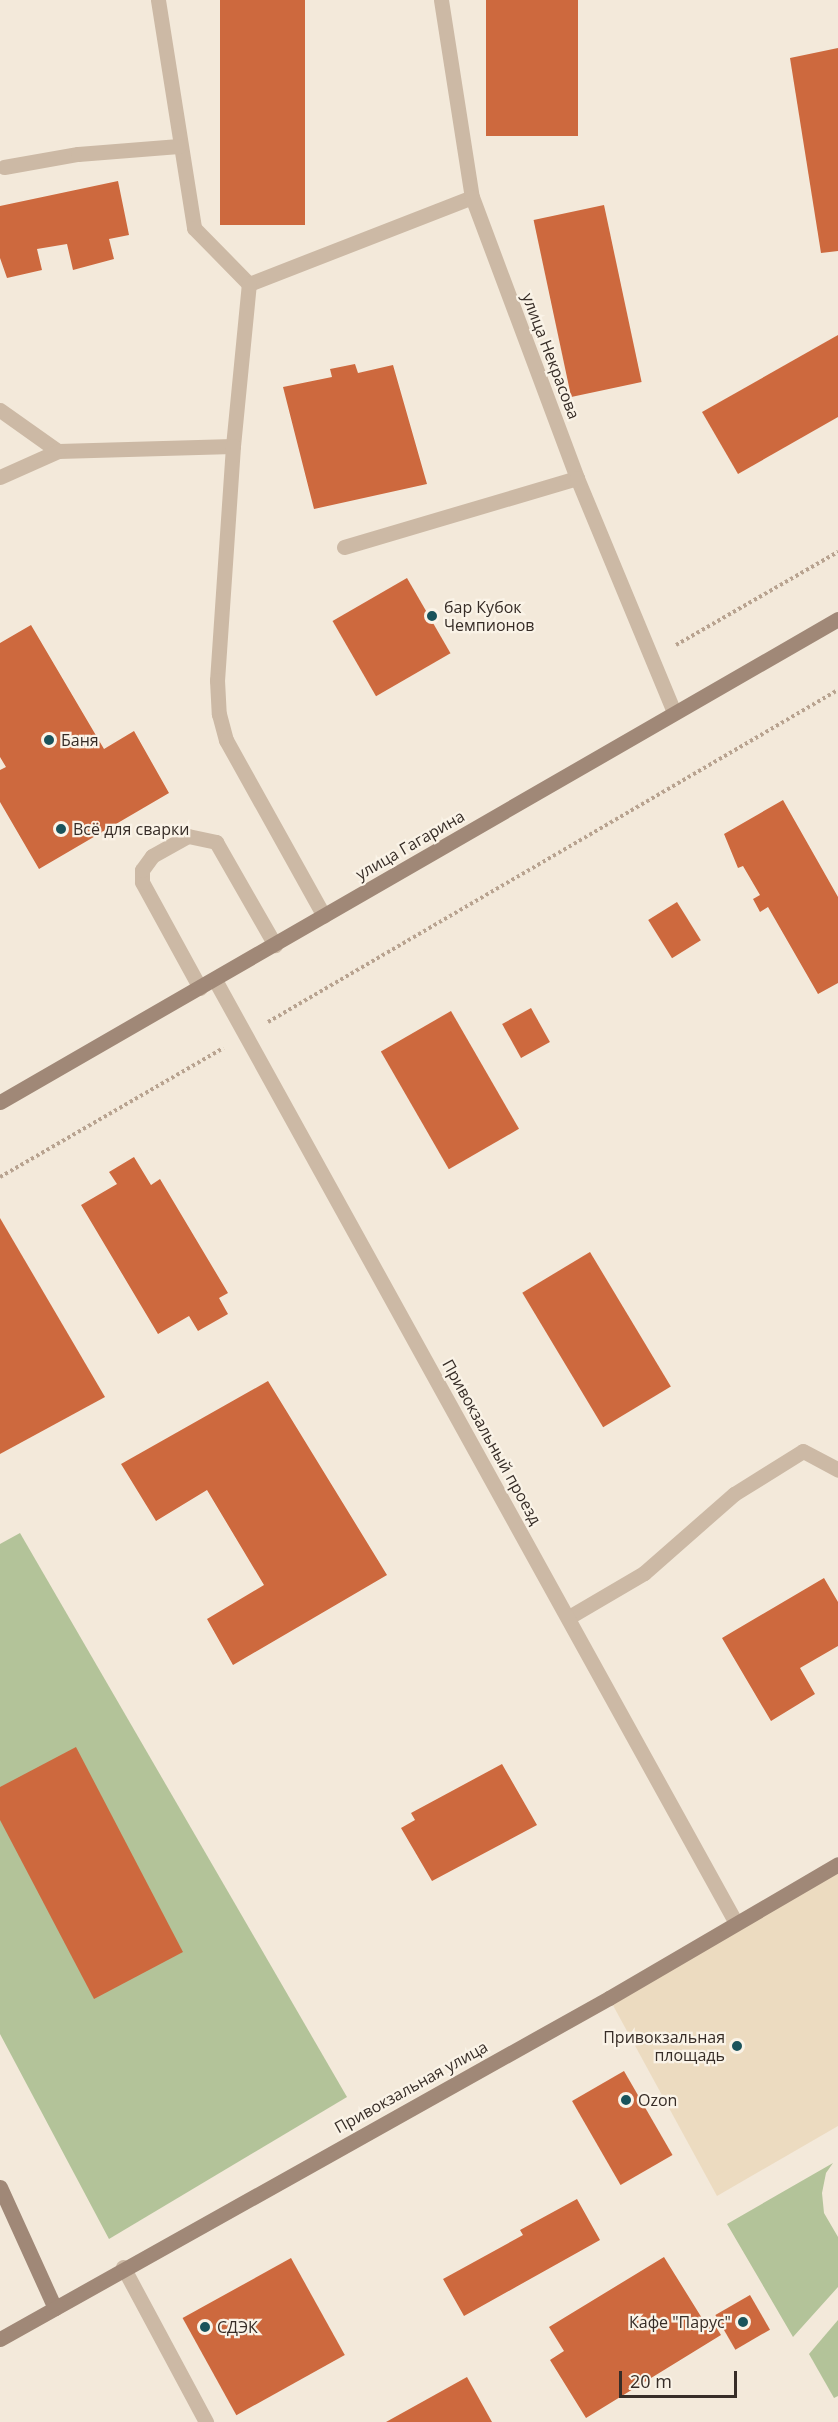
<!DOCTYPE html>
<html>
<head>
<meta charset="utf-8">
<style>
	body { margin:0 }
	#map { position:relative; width:838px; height:2422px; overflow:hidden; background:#f3e9da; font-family:"Open Sans",sans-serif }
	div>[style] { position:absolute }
	.green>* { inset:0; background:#b3c399 }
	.plaza>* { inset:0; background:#ecdbc0 }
	.building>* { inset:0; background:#cd693e; transform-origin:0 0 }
	.path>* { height:4px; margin-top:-2px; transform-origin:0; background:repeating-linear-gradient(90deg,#b8a390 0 3px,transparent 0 6px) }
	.lane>* { height:15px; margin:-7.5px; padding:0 7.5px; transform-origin:7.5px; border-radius:7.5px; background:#ccb9a5 }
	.street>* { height:15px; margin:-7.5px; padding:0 7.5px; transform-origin:7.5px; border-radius:7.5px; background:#ccb9a5 }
	.secondary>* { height:15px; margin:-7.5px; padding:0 7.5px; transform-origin:7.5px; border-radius:7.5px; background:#a08877 }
	.dots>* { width:16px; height:16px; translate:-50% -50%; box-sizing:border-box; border:3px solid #faf3e7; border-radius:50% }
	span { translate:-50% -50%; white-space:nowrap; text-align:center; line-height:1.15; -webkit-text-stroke:4.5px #faf3e7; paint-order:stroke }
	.street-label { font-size:16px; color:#372d27 }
	.poi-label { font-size:16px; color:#372d27 }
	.left { translate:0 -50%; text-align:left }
	.right { translate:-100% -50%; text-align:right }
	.scale { position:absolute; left:619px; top:2371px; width:118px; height:27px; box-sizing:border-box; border:3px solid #372d27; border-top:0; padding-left:8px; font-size:18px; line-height:21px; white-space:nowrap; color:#372d27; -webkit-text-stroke:4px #faf3e7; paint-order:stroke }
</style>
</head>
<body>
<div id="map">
	<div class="green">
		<div style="clip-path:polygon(20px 1533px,347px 2097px,109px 2239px,0 2034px,0 1544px)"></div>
		<div style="clip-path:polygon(833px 2163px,826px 2173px,822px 2193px,824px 2213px,838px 2237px,838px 2287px,793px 2337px,727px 2224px)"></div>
		<div style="clip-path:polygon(838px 2320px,838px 2396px,834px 2398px,809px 2354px)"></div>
	</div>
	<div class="plaza">
		<div style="clip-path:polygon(838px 1864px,838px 2126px,717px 2196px,609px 1998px)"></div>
	</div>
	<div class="building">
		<div style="left:220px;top:0;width:85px;height:225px"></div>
		<div style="left:486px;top:0;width:92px;height:136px"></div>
		<div style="clip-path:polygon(838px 48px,838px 251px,821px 253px,790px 58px)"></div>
		<div style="clip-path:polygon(118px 181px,129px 235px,109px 239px,114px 259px,73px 270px,67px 244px,37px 249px,42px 270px,7px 278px,0 258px,0 206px)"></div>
		<div style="left:604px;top:205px;width:181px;height:72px;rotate:78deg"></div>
		<div style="clip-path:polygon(838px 335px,838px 417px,738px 474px,702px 412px)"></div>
		<div style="clip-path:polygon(355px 364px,358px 373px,393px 365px,427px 484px,314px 509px,283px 387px,332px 377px,330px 369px)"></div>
		<div style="left:407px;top:578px;width:87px;height:86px;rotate:60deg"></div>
		<div style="clip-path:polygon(31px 625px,104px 749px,134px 731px,169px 793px,39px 869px,0 802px,0 770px,6px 767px,0 757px,0 643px)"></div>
		<div style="clip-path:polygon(783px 800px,838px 897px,838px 983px,818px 994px,768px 907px,760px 912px,753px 899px,760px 895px,743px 866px,738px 868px,724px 834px)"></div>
		<div style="left:677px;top:902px;width:45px;height:34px;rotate:58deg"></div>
		<div style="left:531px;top:1008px;width:39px;height:33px;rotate:61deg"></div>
		<div style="left:451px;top:1011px;width:136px;height:81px;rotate:60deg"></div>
		<div style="clip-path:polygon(134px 1157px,151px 1185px,160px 1179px,228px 1293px,219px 1298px,228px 1314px,198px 1331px,189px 1316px,158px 1334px,81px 1205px,117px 1184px,109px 1172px)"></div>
		<div style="clip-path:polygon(0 1218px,105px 1397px,0 1454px)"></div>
		<div style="left:590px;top:1252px;width:157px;height:79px;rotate:59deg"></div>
		<div style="clip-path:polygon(268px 1381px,387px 1575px,233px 1665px,207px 1619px,264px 1585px,207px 1490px,156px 1521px,121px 1464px)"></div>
		<div style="clip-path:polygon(824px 1578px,838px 1602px,838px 1646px,800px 1668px,815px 1694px,771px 1721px,722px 1638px)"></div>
		<div style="clip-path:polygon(76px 1747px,183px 1952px,94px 1999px,0 1820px,0 1787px)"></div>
		<div style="clip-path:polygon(502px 1764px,537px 1825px,432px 1881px,401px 1828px,415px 1820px,411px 1813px)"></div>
		<div style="left:624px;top:2071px;width:97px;height:60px;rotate:60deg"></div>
		<div style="clip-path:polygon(577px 2199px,600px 2240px,464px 2316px,443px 2279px,523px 2235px,520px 2230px)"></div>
		<div style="clip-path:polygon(664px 2257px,705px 2323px,711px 2319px,721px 2335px,586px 2418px,550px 2360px,564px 2351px,549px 2327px)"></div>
		<div style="left:291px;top:2258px;width:111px;height:124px;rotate:61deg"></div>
		<div style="left:750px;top:2295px;width:40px;height:40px;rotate:60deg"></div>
		<div style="clip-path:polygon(467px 2377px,492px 2422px,386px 2422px)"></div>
	</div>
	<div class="path">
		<div style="left:676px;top:645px;width:187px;rotate:-29.9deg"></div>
		<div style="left:268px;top:1022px;width:660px;rotate:-30.22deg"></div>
		<div style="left:0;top:1177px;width:258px;rotate:-30deg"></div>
	</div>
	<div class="lane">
		<div style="left:158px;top:0;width:231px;rotate:81deg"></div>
		<div style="left:194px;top:228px;width:78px;rotate:45.5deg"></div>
		<div style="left:249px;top:284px;width:239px;rotate:-21.3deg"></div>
		<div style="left:4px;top:167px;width:75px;rotate:-10deg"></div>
		<div style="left:78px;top:154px;width:101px;rotate:-4.5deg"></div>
		<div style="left:0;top:410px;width:71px;rotate:35.3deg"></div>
		<div style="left:58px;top:451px;width:175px;rotate:-1.6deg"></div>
		<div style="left:233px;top:446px;width:163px;rotate:-84.4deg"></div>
		<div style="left:233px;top:446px;width:235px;rotate:93.9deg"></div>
		<div style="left:217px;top:680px;width:34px;rotate:87deg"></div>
		<div style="left:219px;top:714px;width:27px;rotate:75deg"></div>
		<div style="left:226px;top:740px;width:201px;rotate:60.9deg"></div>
		<div style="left:0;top:477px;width:64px;rotate:-24.1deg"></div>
		<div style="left:344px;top:547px;width:243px;rotate:-16.5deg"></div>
		<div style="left:200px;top:988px;width:121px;rotate:-118.7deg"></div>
		<div style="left:142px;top:882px;width:12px;rotate:-90deg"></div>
		<div style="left:142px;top:870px;width:17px;rotate:-54deg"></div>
		<div style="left:152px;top:856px;width:41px;rotate:-29.1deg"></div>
		<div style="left:188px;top:836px;width:29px;rotate:12deg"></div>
		<div style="left:216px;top:842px;width:119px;rotate:60.2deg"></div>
		<div style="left:569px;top:1617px;width:87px;rotate:-30.4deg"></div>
		<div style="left:644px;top:1573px;width:120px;rotate:-41.3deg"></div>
		<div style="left:734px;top:1494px;width:81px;rotate:-31.9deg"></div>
		<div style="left:803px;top:1451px;width:40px;rotate:28deg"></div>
		<div style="left:123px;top:2267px;width:176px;rotate:61.8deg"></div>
	</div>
	<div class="street">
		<div style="left:441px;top:0;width:199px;rotate:81.1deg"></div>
		<div style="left:472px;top:197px;width:300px;rotate:69.5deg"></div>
		<div style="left:577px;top:478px;width:253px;rotate:67.5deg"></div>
		<div style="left:215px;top:980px;width:1077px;rotate:61.08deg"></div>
	</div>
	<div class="secondary">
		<div style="left:0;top:1102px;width:967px;rotate:-29.96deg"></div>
		<div style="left:0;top:2187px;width:133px;rotate:65.6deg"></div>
		<div style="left:0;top:2339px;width:698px;rotate:-29.25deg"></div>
		<div style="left:609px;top:1998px;width:265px;rotate:-30.3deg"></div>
	</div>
	<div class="dots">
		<div style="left:432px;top:616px;background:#1a535b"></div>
		<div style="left:49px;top:740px;background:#1a535b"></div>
		<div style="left:61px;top:829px;background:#1a535b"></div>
		<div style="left:737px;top:2046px;background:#1a535b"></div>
		<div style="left:626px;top:2100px;background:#1a535b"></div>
		<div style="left:743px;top:2322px;background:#1a535b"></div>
		<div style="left:205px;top:2327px;background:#1a535b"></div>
	</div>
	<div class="street-label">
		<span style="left:551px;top:356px;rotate:69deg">улица Некрасова</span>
		<span style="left:410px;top:845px;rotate:-30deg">улица Гагарина</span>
		<span style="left:492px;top:1442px;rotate:61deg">Привокзальный проезд</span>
		<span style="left:411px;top:2087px;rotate:-29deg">Привокзальная улица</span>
	</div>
	<div class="poi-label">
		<span class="left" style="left:444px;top:616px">бар Кубок<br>Чемпионов</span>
		<span class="left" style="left:61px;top:740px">Баня</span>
		<span class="left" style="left:73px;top:829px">Всё для сварки</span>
		<span class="right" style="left:725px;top:2046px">Привокзальная<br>площадь</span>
		<span class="left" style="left:638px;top:2100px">Ozon</span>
		<span class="right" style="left:731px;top:2322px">Кафе "Парус"</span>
		<span class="left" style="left:217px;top:2327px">СДЭК</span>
	</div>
	<div class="scale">20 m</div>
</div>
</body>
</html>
